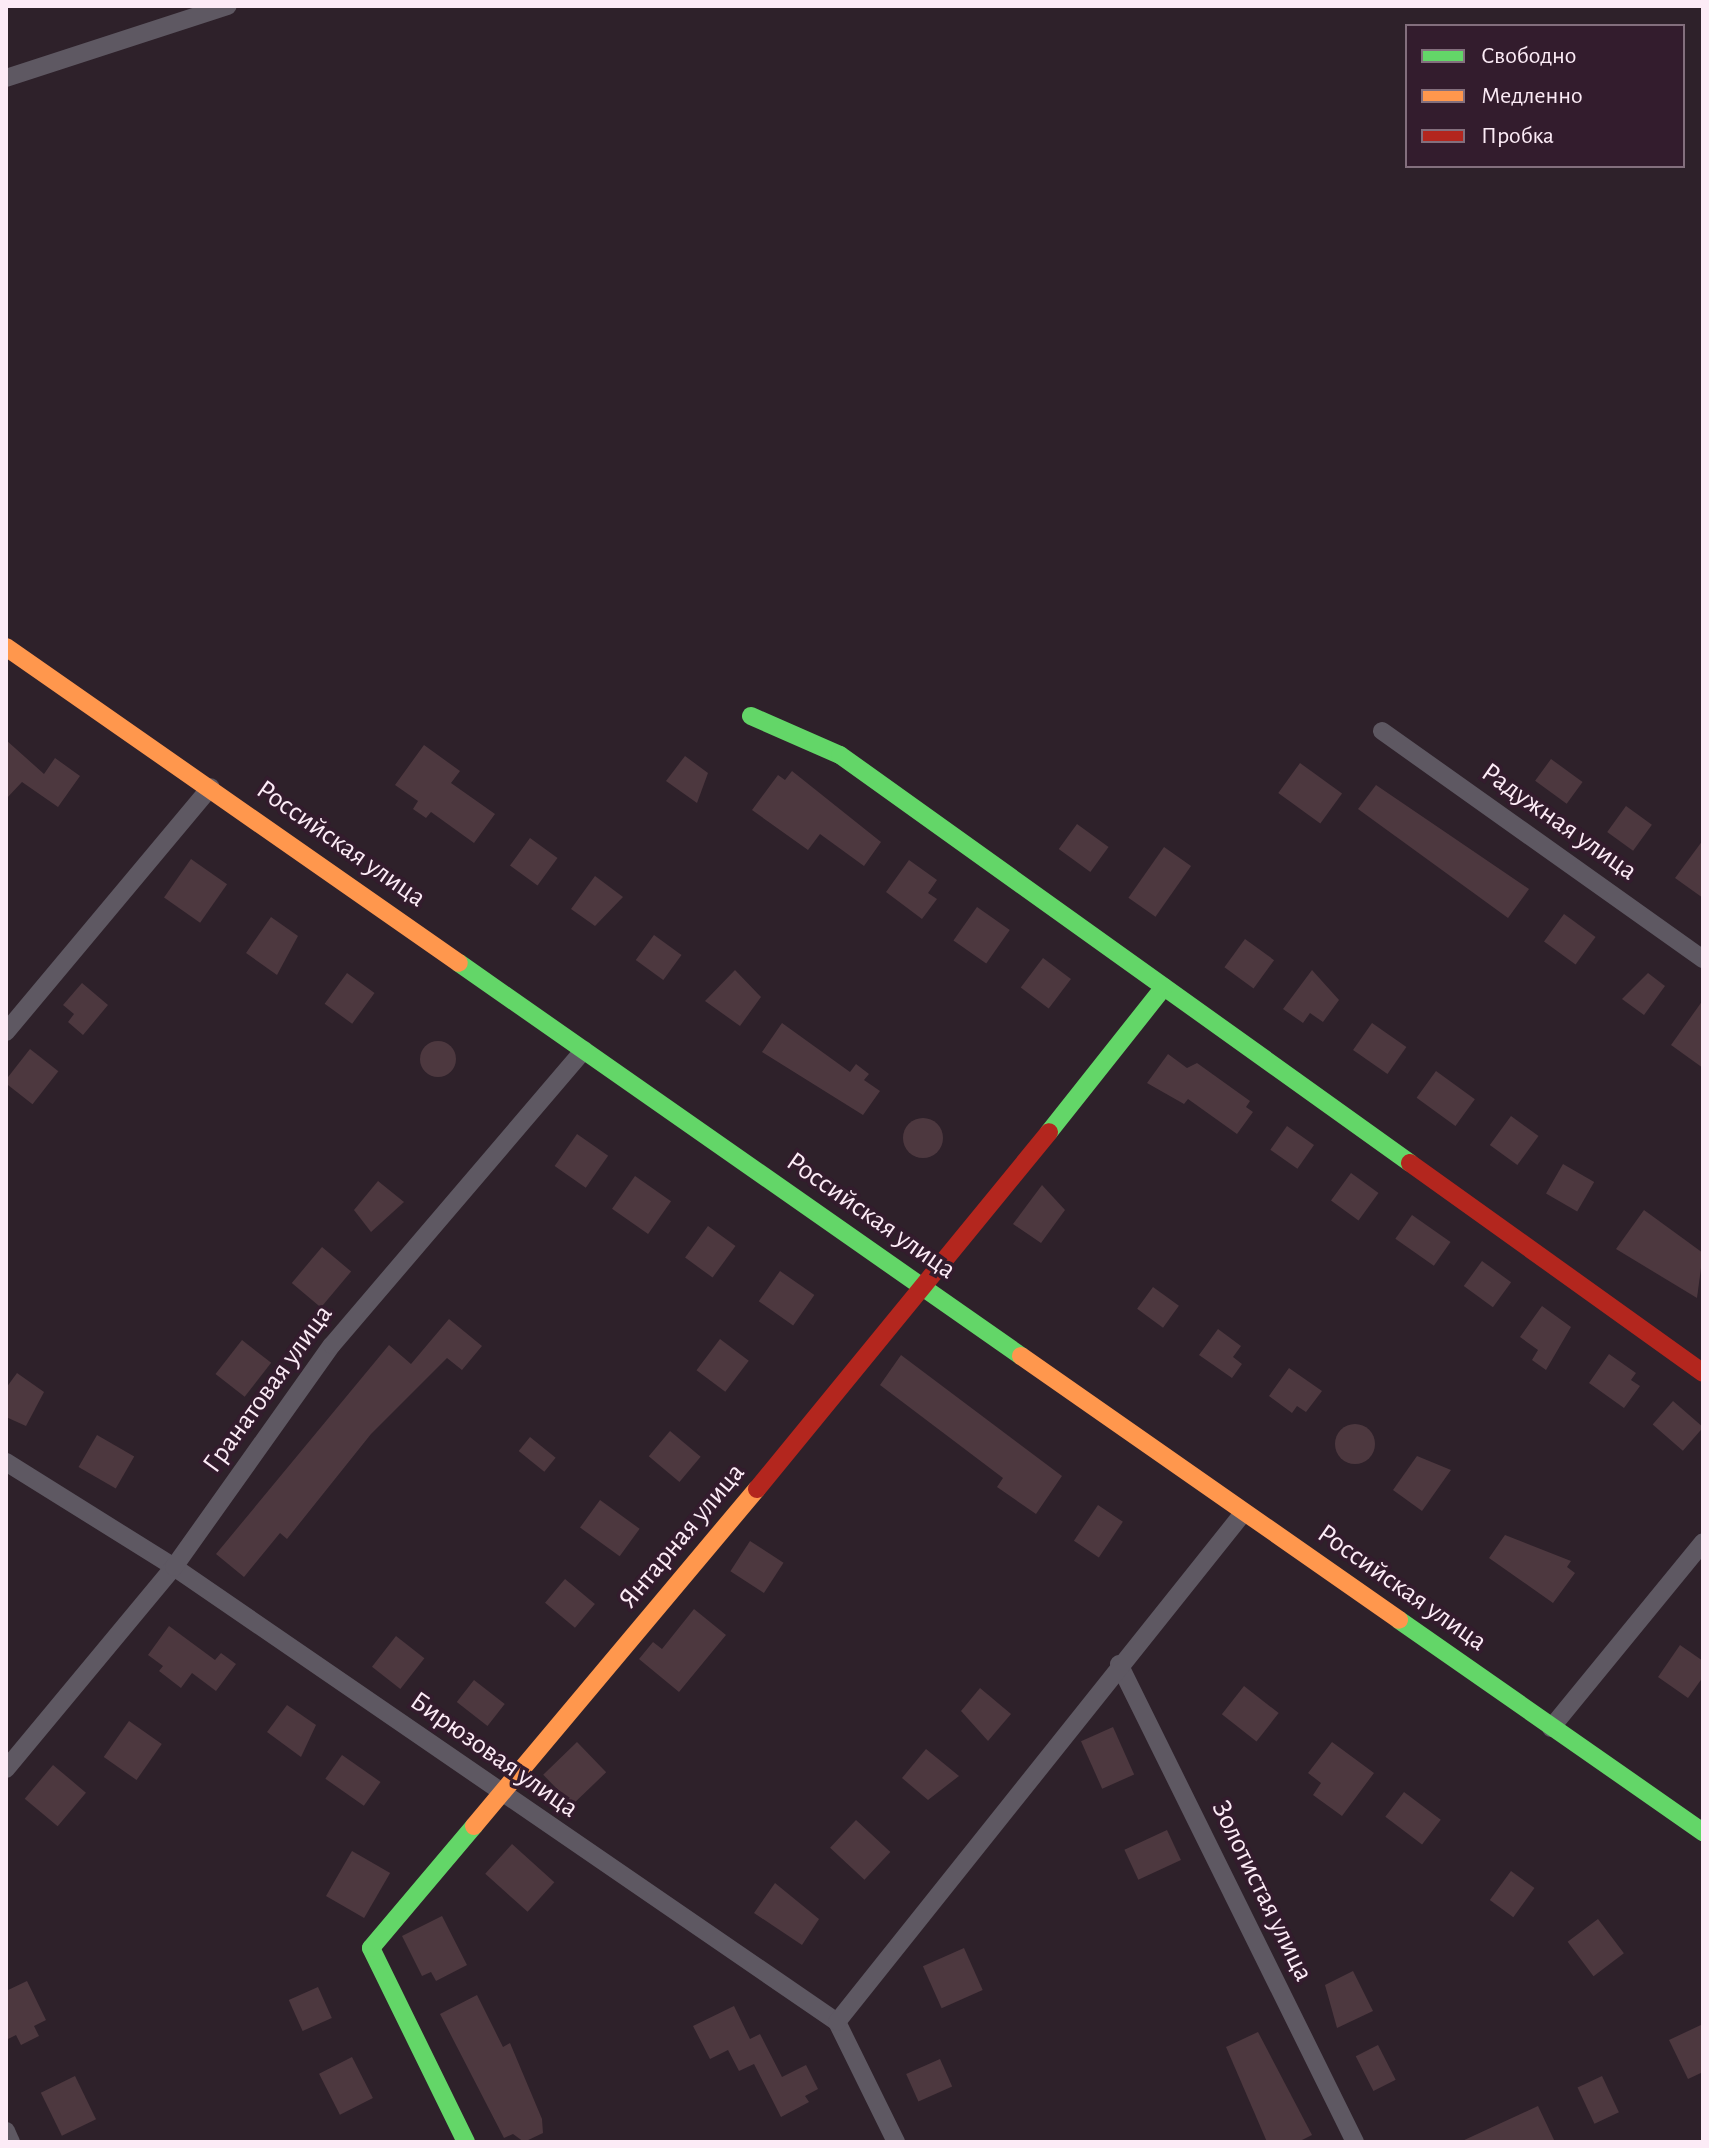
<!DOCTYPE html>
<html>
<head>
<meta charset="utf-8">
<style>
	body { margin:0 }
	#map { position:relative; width:1709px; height:2148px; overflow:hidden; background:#2e212a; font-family:"Alegreya Sans",sans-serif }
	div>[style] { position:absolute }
	.building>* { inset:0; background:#4d383f; transform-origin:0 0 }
	.round { border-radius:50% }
	.street>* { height:18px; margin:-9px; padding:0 9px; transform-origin:9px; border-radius:9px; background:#5e5862 }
	.fast>* { height:18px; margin:-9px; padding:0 9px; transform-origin:9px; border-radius:9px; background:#63d668 }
	.slow>* { height:18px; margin:-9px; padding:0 9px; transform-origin:9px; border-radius:9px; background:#ff974d }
	.jam>* { height:18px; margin:-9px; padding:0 9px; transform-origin:9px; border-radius:9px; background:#b3261e }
	span { translate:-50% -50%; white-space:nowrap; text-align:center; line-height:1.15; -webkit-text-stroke:7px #331c2d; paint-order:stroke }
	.street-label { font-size:28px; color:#fcebf6 }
	.frame { position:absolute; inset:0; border:8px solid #fcebf6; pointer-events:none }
	.legend { position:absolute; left:1405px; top:24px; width:280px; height:144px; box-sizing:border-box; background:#331c2d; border:2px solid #836f7d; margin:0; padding:10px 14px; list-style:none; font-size:24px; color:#fcebf6 }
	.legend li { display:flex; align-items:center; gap:16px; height:40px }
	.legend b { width:40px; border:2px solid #836f7d }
</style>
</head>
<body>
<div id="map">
	<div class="building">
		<div style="clip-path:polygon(6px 740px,44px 774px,55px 758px,80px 776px,58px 807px,22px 782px,6px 799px)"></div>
		<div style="clip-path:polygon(424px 745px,460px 771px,451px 783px,495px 814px,474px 843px,431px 812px,426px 818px,413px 809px,418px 801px,395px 785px)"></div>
		<div style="clip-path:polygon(685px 756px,708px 773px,697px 803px,666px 781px)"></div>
		<div style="left:1551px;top:759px;width:39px;height:27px;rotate:36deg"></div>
		<div style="left:1300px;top:763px;width:52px;height:37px;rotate:36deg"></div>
		<div style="clip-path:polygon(792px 771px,881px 842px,864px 866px,820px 834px,808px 850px,752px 810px,778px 775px,785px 780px)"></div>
		<div style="clip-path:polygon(1376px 785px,1529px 889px,1508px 918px,1358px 809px)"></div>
		<div style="left:1626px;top:806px;width:32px;height:32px;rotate:36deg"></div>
		<div style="left:1077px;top:824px;width:39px;height:31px;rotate:36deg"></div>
		<div style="left:530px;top:838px;width:34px;height:34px;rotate:36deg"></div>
		<div style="clip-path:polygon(1703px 840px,1703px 898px,1675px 878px)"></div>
		<div style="left:1164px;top:847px;width:33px;height:62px;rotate:35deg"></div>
		<div style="left:191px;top:859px;width:44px;height:47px;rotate:35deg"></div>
		<div style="clip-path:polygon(909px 860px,937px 880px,928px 893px,937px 899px,922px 919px,886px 892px)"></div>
		<div style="clip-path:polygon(595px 876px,623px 897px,595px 926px,571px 909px)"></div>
		<div style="left:977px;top:907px;width:40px;height:41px;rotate:35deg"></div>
		<div style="left:1564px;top:914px;width:39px;height:34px;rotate:36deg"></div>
		<div style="clip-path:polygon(271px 917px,298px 936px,277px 975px,246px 953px)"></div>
		<div style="left:654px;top:935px;width:34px;height:31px;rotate:36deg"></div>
		<div style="left:1245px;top:939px;width:36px;height:35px;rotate:36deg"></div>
		<div style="left:1043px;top:958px;width:35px;height:37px;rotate:37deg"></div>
		<div style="clip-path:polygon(735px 970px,761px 997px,740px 1026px,705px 1001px)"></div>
		<div style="clip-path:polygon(1312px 970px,1339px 1000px,1323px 1022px,1310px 1013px,1303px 1023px,1283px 1009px)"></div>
		<div style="left:347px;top:973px;width:34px;height:38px;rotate:36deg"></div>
		<div style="clip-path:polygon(1648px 973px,1665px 986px,1644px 1015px,1622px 999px)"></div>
		<div style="clip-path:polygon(82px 983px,108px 1005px,83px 1035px,68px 1022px,74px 1014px,63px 1005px)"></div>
		<div style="clip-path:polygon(1703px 1000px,1703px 1068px,1671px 1045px)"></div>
		<div style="clip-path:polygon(782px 1023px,850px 1072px,856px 1064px,869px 1074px,864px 1080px,880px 1091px,863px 1115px,762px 1052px)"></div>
		<div style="left:1372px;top:1023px;width:42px;height:33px;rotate:35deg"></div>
		<div class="round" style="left:420px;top:1041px;width:36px;height:36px"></div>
		<div style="left:30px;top:1049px;width:36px;height:42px;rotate:38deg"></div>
		<div style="clip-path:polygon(1168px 1054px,1187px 1068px,1197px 1063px,1250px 1101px,1246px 1107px,1253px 1112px,1237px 1134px,1188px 1099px,1184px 1104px,1147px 1083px)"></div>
		<div style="left:1436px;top:1071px;width:48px;height:33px;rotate:36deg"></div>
		<div style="left:1511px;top:1116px;width:34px;height:36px;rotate:36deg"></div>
		<div class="round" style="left:903px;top:1118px;width:40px;height:40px"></div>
		<div style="left:1287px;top:1126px;width:33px;height:29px;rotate:35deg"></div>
		<div style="left:577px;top:1134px;width:38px;height:39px;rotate:35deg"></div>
		<div style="left:1563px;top:1164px;width:36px;height:34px;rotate:30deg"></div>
		<div style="left:1351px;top:1173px;width:34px;height:34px;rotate:36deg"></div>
		<div style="left:635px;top:1176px;width:44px;height:40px;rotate:35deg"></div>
		<div style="clip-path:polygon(378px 1181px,404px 1202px,371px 1232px,354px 1210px)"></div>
		<div style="clip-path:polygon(1042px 1185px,1065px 1210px,1041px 1243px,1013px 1224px)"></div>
		<div style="clip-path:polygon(1644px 1210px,1703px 1253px,1697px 1298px,1616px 1249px)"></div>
		<div style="left:1412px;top:1215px;width:47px;height:29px;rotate:35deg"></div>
		<div style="left:708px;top:1226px;width:34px;height:39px;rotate:36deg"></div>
		<div style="left:322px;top:1247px;width:38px;height:47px;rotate:40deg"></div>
		<div style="left:1482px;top:1261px;width:36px;height:31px;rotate:36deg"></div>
		<div style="left:780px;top:1271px;width:42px;height:37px;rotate:35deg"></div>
		<div style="left:1153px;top:1287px;width:32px;height:27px;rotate:36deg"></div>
		<div style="clip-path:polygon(1542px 1306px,1571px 1327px,1546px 1370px,1532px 1360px,1538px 1350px,1520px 1337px)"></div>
		<div style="clip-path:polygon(449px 1319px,482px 1346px,462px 1370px,447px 1358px,371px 1434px,287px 1539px,280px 1533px,244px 1577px,216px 1554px,389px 1345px,411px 1364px)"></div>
		<div style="clip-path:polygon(1218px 1329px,1241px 1346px,1233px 1357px,1242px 1364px,1232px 1378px,1199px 1355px)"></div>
		<div style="left:720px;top:1339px;width:36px;height:39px;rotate:37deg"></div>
		<div style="left:242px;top:1340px;width:37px;height:43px;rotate:38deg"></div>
		<div style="clip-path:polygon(1609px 1354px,1636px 1373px,1631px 1380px,1640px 1386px,1624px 1408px,1589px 1383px)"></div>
		<div style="clip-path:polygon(901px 1355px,1062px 1476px,1036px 1514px,997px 1487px,1003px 1478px,880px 1385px)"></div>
		<div style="clip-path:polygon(1289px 1368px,1322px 1391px,1306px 1412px,1297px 1406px,1292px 1413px,1269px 1396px)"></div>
		<div style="clip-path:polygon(17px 1373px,44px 1392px,26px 1426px,6px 1417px,6px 1388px)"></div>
		<div style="left:1673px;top:1401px;width:40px;height:31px;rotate:41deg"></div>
		<div class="round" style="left:1335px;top:1424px;width:40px;height:40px"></div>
		<div style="left:670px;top:1431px;width:40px;height:33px;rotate:40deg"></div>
		<div style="left:97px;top:1435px;width:43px;height:37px;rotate:30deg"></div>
		<div style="left:530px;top:1437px;width:33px;height:18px;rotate:39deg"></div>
		<div style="clip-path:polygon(1417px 1456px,1451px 1470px,1422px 1511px,1393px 1490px)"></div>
		<div style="left:600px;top:1500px;width:49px;height:34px;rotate:36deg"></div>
		<div style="left:1098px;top:1505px;width:30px;height:43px;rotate:34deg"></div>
		<div style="clip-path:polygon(1505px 1535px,1571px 1561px,1567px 1567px,1575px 1573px,1553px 1603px,1489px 1558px)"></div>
		<div style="left:750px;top:1541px;width:40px;height:36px;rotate:33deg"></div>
		<div style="left:565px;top:1579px;width:39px;height:31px;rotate:40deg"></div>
		<div style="clip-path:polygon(694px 1609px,726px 1635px,679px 1692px,639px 1659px,653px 1642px,662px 1649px)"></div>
		<div style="clip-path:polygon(169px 1626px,215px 1660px,221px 1653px,236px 1664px,216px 1691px,192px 1673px,181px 1688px,159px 1671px,163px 1666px,148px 1655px)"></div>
		<div style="left:396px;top:1636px;width:36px;height:39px;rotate:38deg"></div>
		<div style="clip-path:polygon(1680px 1645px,1703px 1661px,1703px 1677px,1688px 1698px,1658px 1677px)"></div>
		<div style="left:474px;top:1680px;width:39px;height:28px;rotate:38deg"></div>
		<div style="left:1244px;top:1686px;width:44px;height:36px;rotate:38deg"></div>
		<div style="clip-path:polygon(980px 1688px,1011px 1714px,988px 1741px,961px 1711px)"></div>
		<div style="clip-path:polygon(287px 1705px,316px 1725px,301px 1757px,267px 1732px)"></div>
		<div style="left:129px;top:1721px;width:40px;height:44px;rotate:35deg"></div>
		<div style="left:1113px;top:1727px;width:52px;height:35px;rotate:66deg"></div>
		<div style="left:577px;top:1742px;width:42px;height:47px;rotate:46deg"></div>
		<div style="clip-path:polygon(1332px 1742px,1374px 1773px,1342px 1816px,1313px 1795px,1321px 1783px,1308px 1773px)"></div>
		<div style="clip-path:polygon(926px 1749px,959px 1776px,928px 1800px,902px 1778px)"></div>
		<div style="left:342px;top:1755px;width:47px;height:29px;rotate:35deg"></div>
		<div style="left:53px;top:1765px;width:43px;height:44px;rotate:40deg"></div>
		<div style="left:1404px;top:1792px;width:46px;height:31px;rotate:37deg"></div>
		<div style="left:856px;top:1820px;width:47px;height:38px;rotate:43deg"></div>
		<div style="left:1167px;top:1830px;width:33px;height:47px;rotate:65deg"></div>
		<div style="left:512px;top:1844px;width:57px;height:40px;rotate:42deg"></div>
		<div style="left:352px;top:1851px;width:44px;height:52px;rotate:30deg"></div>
		<div style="left:1511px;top:1871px;width:29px;height:36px;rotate:36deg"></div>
		<div style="clip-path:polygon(775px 1883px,819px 1919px,802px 1945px,754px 1913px)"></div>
		<div style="clip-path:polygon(442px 1916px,467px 1965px,436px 1981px,431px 1972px,422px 1976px,402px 1936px)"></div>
		<div style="left:1598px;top:1919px;width:43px;height:38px;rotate:53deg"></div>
		<div style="left:964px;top:1948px;width:46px;height:45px;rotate:66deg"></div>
		<div style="clip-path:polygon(1353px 1971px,1373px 2011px,1337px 2028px,1325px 1985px)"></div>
		<div style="clip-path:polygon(27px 1981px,46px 2020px,34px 2026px,39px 2036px,21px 2045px,16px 2035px,6px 2040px,6px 1991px)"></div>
		<div style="left:318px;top:1987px;width:34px;height:32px;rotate:66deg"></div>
		<div style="clip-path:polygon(477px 1995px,503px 2047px,510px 2043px,542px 2119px,543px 2133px,524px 2142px,513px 2134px,504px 2138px,440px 2014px)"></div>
		<div style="clip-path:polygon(734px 2006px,750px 2039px,760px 2034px,782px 2077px,806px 2065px,818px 2089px,805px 2096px,809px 2102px,781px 2117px,754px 2064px,739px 2071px,728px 2050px,710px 2059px,693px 2026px)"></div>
		<div style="clip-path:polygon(1703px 2024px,1703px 2072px,1688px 2079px,1669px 2040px)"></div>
		<div style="clip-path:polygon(1258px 2032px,1312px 2135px,1298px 2142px,1267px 2142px,1226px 2047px)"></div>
		<div style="left:1378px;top:2045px;width:39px;height:25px;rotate:63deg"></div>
		<div style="left:352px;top:2057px;width:46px;height:37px;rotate:63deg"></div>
		<div style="left:940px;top:2059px;width:30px;height:37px;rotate:66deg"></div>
		<div style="left:75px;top:2076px;width:48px;height:38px;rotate:64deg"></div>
		<div style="left:1602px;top:2076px;width:40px;height:27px;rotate:65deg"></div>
		<div style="clip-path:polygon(1538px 2106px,1555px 2142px,1460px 2142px)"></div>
	</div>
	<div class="street">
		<div style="left:6px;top:78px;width:233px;rotate:-18deg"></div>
		<div style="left:1382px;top:731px;width:394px;rotate:35.4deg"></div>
		<div style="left:6px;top:1032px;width:319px;rotate:-50.1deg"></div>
		<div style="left:6px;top:1462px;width:198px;rotate:32deg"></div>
		<div style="left:174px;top:1567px;width:804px;rotate:34.46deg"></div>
		<div style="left:837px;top:2022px;width:134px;rotate:63.8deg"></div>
		<div style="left:1119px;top:1664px;width:533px;rotate:63.72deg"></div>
		<div style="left:1551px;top:1728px;width:240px;rotate:-50.7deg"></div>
		<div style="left:6px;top:1769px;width:263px;rotate:-50.3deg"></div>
		<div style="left:174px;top:1567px;width:272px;rotate:-54.6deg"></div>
		<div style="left:332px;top:1345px;width:388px;rotate:-49.5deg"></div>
		<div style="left:837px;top:2022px;width:652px;rotate:-51.41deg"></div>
		<div style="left:6px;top:2131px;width:12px;rotate:66deg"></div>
	</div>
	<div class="fast">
		<div style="left:751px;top:716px;width:97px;rotate:23.7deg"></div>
		<div style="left:840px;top:755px;width:701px;rotate:35.59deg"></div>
		<div style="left:459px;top:963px;width:686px;rotate:34.96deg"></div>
		<div style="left:1049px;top:1132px;width:185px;rotate:-51.6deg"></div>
		<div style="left:1399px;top:1620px;width:371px;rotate:34.9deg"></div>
		<div style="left:466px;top:2142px;width:216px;rotate:-116.1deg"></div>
		<div style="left:371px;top:1948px;width:160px;rotate:-49.8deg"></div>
	</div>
	<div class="slow">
		<div style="left:6px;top:647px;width:552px;rotate:34.9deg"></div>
		<div style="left:1021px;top:1356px;width:461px;rotate:34.9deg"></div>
		<div style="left:474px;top:1826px;width:440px;rotate:-50deg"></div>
	</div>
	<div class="jam">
		<div style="left:1410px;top:1163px;width:360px;rotate:35.6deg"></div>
		<div style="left:757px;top:1489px;width:461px;rotate:-50.7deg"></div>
	</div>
	<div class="street-label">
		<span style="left:1559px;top:822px;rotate:35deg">Радужная улица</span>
		<span style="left:341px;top:844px;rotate:35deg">Российская улица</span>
		<span style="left:871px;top:1216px;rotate:35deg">Российская улица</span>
		<span style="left:268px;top:1389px;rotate:-54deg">Гранатовая улица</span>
		<span style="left:682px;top:1536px;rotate:-50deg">Янтарная улица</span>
		<span style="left:1402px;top:1588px;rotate:35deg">Российская улица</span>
		<span style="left:494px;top:1755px;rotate:35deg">Бирюзовая улица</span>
		<span style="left:1262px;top:1891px;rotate:64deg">Золотистая улица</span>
	</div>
	<div class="frame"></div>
	<ul class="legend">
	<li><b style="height:10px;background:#63d668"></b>Свободно</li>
	<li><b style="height:10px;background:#ff974d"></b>Медленно</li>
	<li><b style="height:10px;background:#b3261e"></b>Пробка</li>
	</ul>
</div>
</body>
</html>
